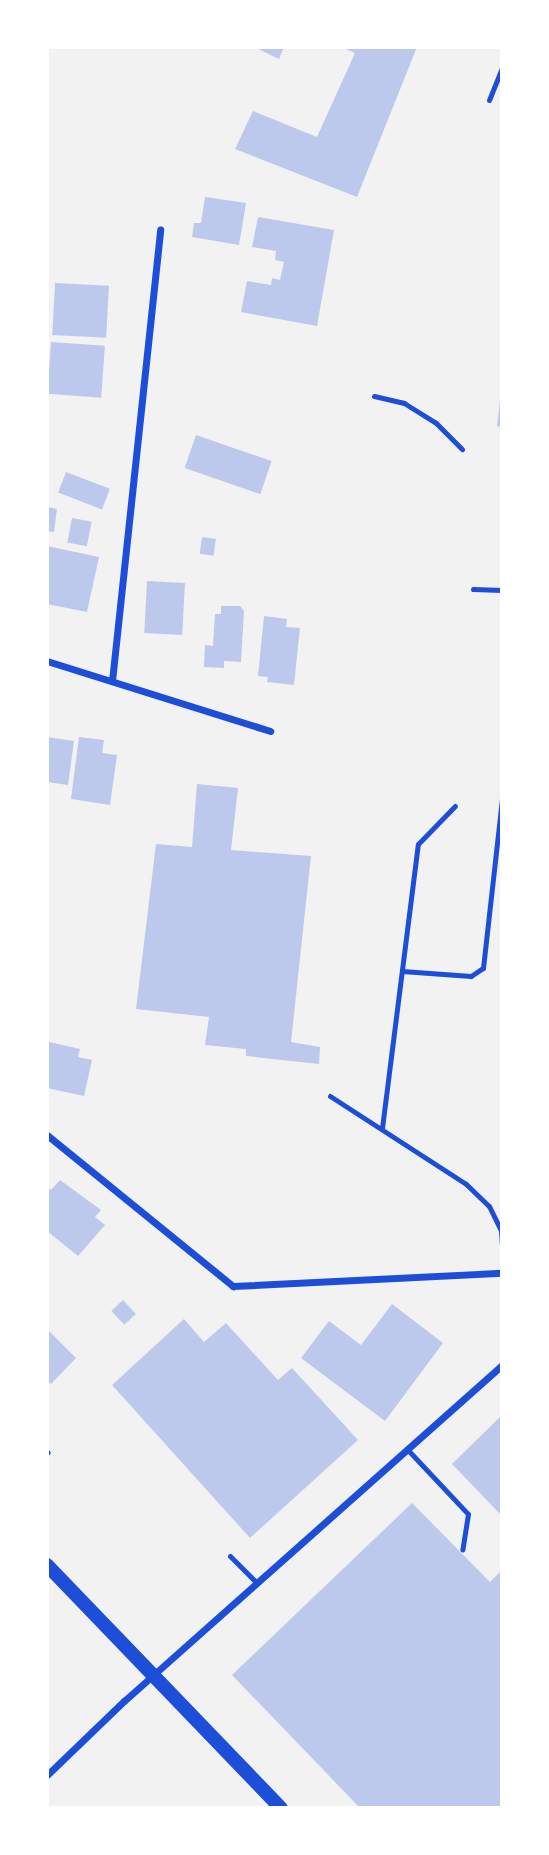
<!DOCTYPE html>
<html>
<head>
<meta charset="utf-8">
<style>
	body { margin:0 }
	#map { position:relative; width:549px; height:1855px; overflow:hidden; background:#f2f2f2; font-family:"PT Sans",sans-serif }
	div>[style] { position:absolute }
	.building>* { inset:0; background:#bdc9ec; transform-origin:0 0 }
	.service>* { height:5px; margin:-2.5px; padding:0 2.5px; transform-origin:2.5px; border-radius:2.5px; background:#1d4ed8 }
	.minor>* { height:7px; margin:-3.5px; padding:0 3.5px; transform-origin:3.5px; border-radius:3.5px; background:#1d4ed8 }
	.secondary>* { height:14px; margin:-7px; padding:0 7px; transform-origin:7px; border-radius:7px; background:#1d4ed8 }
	span { translate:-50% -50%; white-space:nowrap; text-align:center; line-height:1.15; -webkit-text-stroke:6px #fff; paint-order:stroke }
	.frame { position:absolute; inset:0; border:49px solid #fff; pointer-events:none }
</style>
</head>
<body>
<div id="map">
	<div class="building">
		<div style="clip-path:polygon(254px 47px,284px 47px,279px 59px)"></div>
		<div style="clip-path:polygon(341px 47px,417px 47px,357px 197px,235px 149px,253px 111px,317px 137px,355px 53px)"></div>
		<div style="clip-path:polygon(205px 197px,246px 203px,239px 245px,192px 237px,194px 223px,201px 223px)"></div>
		<div style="clip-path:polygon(258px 217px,334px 230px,317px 326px,241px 312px,247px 281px,271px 285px,272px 278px,280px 280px,284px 262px,275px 260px,276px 251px,252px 247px)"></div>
		<div style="left:55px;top:283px;width:54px;height:52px;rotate:3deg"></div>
		<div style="left:51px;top:342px;width:54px;height:52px;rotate:4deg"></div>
		<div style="clip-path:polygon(500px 401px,502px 401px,502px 427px,497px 426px)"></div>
		<div style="left:196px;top:435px;width:80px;height:35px;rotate:19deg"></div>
		<div style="left:66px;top:472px;width:47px;height:22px;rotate:21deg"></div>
		<div style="clip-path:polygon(47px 507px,57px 509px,54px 532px,47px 531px)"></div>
		<div style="left:72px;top:518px;width:20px;height:25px;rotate:11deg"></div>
		<div style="left:202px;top:537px;width:14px;height:17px;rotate:8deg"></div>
		<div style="clip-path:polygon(47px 546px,99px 557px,87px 612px,47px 604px)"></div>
		<div style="left:147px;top:581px;width:38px;height:52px;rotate:3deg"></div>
		<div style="clip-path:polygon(221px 606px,240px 606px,244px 611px,241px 662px,224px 661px,224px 668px,204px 667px,205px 645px,213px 646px,215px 614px,221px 614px)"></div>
		<div style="clip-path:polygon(264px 616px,287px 619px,286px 627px,300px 628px,294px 685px,267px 682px,268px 677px,258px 676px)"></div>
		<div style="clip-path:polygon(47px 737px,74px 741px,68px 785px,47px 782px)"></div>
		<div style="clip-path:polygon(79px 737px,104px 740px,102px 753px,117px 755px,110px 805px,71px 799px)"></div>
		<div style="clip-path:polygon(197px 784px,238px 788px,231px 850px,311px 856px,291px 1042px,320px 1047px,319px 1064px,246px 1056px,246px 1049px,205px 1045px,209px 1017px,136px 1009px,156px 844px,192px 847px)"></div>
		<div style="clip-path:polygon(49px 1042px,80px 1049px,78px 1057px,92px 1060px,84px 1096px,47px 1088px)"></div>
		<div style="clip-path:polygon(60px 1180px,101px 1210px,95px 1217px,105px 1225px,78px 1256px,47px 1231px,47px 1187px,51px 1190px)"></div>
		<div style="left:123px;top:1300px;width:19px;height:16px;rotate:47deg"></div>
		<div style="clip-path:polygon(392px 1304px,443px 1343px,385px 1421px,301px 1358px,329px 1321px,361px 1345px)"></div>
		<div style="clip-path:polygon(184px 1319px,204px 1342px,226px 1323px,278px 1380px,292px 1368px,358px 1440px,250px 1538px,112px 1385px)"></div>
		<div style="clip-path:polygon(47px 1329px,76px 1358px,51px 1384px,47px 1381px)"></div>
		<div style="clip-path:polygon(502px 1415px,502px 1516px,452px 1464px)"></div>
		<div style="clip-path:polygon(412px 1503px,490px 1582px,502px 1570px,502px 1808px,360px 1808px,232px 1675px)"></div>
	</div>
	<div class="service">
		<div style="left:489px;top:100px;width:35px;rotate:-68deg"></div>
		<div style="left:374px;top:396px;width:31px;rotate:13deg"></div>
		<div style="left:404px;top:403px;width:38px;rotate:32deg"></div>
		<div style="left:436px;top:423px;width:37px;rotate:45deg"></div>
		<div style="left:473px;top:589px;width:29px;rotate:2deg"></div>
		<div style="left:402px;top:971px;width:69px;rotate:4.1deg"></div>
		<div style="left:471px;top:976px;width:14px;rotate:-34deg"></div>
		<div style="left:483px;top:968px;width:170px;rotate:-83.6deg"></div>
		<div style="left:330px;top:1096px;width:162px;rotate:32.9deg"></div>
		<div style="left:466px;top:1184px;width:32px;rotate:44deg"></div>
		<div style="left:489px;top:1206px;width:28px;rotate:64deg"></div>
		<div style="left:501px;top:1231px;width:13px;rotate:86deg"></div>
		<div style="left:382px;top:1128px;width:286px;rotate:-82.8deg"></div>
		<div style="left:418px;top:844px;width:53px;rotate:-45.8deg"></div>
		<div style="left:407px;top:1449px;width:89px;rotate:46.8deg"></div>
		<div style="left:468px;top:1514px;width:36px;rotate:99deg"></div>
		<div style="left:47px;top:1453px;width:1px;rotate:-45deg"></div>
		<div style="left:230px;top:1556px;width:38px;rotate:45deg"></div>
	</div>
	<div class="minor">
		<div style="left:47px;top:661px;width:234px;rotate:17.4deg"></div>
		<div style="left:112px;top:681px;width:454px;rotate:-83.9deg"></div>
		<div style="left:47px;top:1135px;width:240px;rotate:39.1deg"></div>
		<div style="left:233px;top:1286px;width:269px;rotate:-2.8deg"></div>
		<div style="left:47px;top:1775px;width:107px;rotate:-43.9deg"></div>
		<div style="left:124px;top:1701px;width:506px;rotate:-41.63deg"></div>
	</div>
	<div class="secondary">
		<div style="left:47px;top:1565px;width:337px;rotate:46.1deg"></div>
	</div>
	<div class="frame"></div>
</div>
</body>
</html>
